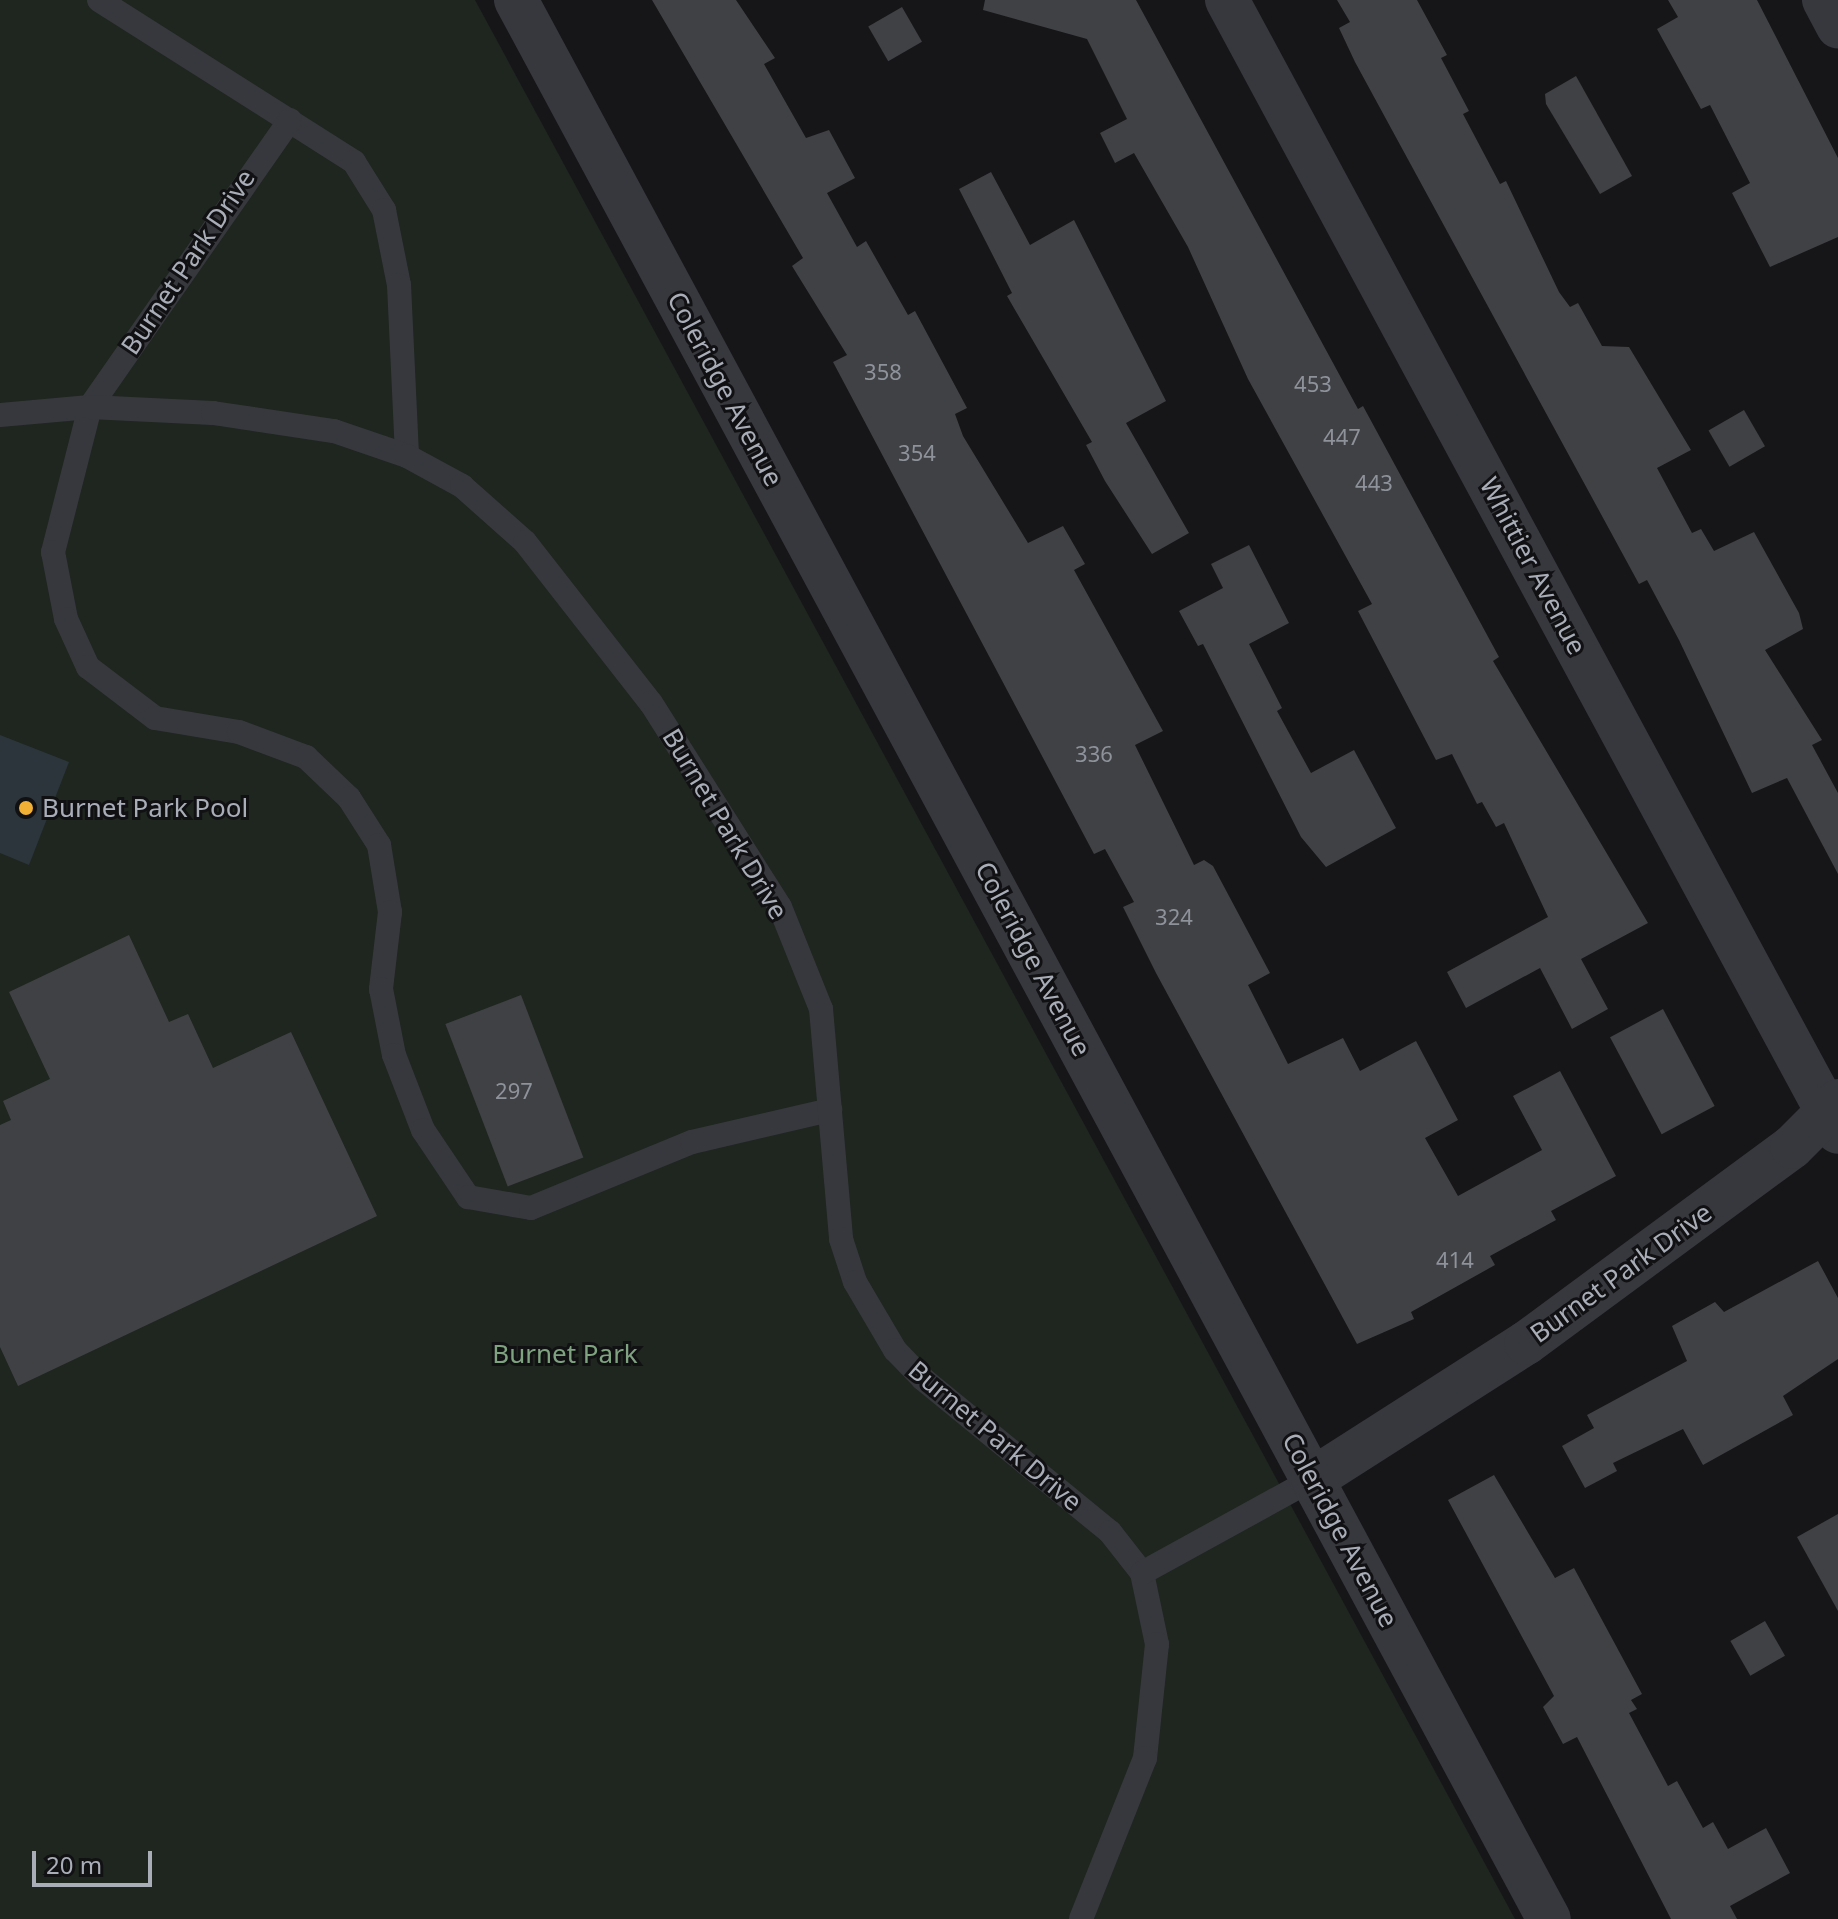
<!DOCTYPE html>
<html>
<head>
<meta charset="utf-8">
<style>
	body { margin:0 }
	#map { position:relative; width:1838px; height:1919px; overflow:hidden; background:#161618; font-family:"Noto Sans",sans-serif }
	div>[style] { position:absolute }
	.green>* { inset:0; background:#1e261f }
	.water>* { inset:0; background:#2c353c }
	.building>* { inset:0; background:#404145; transform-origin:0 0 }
	.lane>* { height:24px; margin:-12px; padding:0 12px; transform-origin:12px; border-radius:12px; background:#37383d }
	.street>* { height:44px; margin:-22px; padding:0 22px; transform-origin:22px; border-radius:22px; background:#37383d }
	.dots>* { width:22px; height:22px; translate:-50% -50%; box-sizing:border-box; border:4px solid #111113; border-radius:50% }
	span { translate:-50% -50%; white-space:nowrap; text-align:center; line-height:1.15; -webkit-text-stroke:6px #111113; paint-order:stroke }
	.number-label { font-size:22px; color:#8e929b }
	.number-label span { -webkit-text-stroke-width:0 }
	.street-label { font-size:26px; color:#a8adb8 }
	.poi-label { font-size:26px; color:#a8adb8 }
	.left { translate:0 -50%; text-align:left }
	.park-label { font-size:26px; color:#7fa381 }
	.scale { position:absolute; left:32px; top:1851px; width:120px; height:36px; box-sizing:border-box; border:4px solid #a8adb8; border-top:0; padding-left:10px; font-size:24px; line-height:28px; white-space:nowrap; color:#a8adb8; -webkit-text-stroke:6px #111113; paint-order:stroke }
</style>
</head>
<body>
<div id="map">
	<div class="green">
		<div style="clip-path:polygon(0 0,475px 0,1515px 1919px,0 1919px)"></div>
	</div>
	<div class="water">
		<div style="clip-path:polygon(0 735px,69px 762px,29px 865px,0 853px)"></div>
	</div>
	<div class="building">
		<div style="clip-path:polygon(652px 0,736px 0,775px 58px,764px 64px,806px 138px,829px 130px,855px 178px,827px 193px,857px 247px,866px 241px,908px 315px,915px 311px,967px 408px,955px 414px,963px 436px,1028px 543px,1063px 526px,1085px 564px,1074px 570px,1163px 731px,1135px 745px,1194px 865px,1204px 860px,1213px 866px,1270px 973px,1248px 985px,1288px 1064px,1343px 1038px,1360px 1071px,1416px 1041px,1458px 1120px,1425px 1138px,1458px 1196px,1542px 1150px,1513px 1096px,1560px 1071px,1616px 1176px,1551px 1211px,1556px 1220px,1490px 1256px,1495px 1265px,1411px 1312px,1414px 1319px,1357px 1344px,1156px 973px,1123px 907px,1134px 902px,1105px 849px,1094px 854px,833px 362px,847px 355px,792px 266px,803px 258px)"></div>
		<div style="clip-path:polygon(985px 0,1136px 0,1358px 409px,1363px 406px,1499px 657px,1493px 661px,1648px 923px,1581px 959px,1608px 1009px,1572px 1029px,1540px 968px,1466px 1008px,1447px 972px,1548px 917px,1504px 823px,1496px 827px,1482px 802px,1477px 804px,1452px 754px,1436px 760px,1358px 611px,1372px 604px,1248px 379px,1188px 247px,1134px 153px,1115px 163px,1100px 133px,1127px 119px,1087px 39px,983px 10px)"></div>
		<div style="clip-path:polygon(1337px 0,1417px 0,1447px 55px,1441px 58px,1469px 111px,1463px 114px,1500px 184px,1506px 181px,1559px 292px,1570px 307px,1578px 303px,1602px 346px,1629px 347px,1691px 450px,1657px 468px,1692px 533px,1701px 529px,1714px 551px,1754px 532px,1799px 613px,1803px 629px,1765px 650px,1822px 740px,1812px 745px,1838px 793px,1838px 874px,1787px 778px,1752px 793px,1679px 640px,1647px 580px,1639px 584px,1355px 62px,1339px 28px,1350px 22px)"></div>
		<div style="clip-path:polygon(1668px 0,1757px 0,1838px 158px,1838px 237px,1770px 267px,1732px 193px,1750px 183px,1710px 105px,1701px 109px,1657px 29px,1678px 17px)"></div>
		<div style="left:902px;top:7px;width:40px;height:39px;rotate:60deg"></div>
		<div style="clip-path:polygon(1576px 76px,1632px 176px,1600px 194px,1546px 104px,1545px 94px)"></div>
		<div style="clip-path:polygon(991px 172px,1030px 245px,1074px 220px,1166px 401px,1126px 423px,1189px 533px,1152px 554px,1105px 481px,1086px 445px,1092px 442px,1007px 296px,1012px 293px,959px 189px)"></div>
		<div style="left:1744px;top:410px;width:42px;height:41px;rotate:60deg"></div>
		<div style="clip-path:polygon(1249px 545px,1289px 623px,1249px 644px,1282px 708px,1277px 711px,1311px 773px,1354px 750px,1396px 828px,1326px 867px,1301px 837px,1203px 644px,1198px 646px,1179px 611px,1223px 588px,1211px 564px)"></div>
		<div style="clip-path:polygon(129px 935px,169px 1022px,188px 1014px,213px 1068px,291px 1032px,377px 1216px,18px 1386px,0 1347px,0 1125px,11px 1120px,3px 1101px,50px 1079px,9px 992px)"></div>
		<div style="left:521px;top:995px;width:174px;height:81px;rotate:69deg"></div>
		<div style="left:1663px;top:1009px;width:110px;height:60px;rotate:62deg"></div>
		<div style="clip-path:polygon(1818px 1261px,1838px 1298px,1838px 1359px,1783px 1396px,1793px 1415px,1703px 1465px,1683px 1429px,1613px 1463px,1617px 1471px,1585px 1488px,1562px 1446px,1594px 1428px,1587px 1415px,1687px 1361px,1672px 1326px,1715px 1302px,1724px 1312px)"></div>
		<div style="clip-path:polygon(1494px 1475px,1555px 1578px,1574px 1568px,1642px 1694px,1631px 1700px,1637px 1709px,1629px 1713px,1668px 1786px,1677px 1781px,1703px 1828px,1713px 1822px,1728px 1849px,1766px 1828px,1790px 1873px,1730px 1906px,1737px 1919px,1671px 1919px,1577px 1737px,1563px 1744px,1543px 1707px,1554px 1696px,1448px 1500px)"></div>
		<div style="clip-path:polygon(1838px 1514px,1838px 1611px,1797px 1537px)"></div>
		<div style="left:1765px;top:1621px;width:40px;height:40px;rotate:60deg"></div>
	</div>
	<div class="lane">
		<div style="left:99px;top:0;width:302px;rotate:32.4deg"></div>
		<div style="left:354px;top:162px;width:57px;rotate:58deg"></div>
		<div style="left:384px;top:210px;width:76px;rotate:78.7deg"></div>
		<div style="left:399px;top:285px;width:171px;rotate:87.3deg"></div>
		<div style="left:290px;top:120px;width:350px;rotate:124.9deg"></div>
		<div style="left:90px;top:407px;width:150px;rotate:104.3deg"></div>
		<div style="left:53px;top:552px;width:68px;rotate:79deg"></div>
		<div style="left:66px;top:619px;width:53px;rotate:65.4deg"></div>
		<div style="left:88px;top:667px;width:84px;rotate:37.3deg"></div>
		<div style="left:155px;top:718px;width:85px;rotate:9.5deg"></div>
		<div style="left:239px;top:732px;width:72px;rotate:20.5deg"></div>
		<div style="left:306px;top:757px;width:59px;rotate:43.6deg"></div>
		<div style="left:349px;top:798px;width:56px;rotate:57.4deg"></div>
		<div style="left:379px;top:845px;width:68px;rotate:80.7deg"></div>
		<div style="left:390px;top:912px;width:78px;rotate:96.7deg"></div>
		<div style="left:381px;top:989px;width:67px;rotate:78.9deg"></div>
		<div style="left:394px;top:1055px;width:80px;rotate:68.9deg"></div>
		<div style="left:423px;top:1130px;width:81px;rotate:56.1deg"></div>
		<div style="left:468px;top:1197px;width:64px;rotate:9.9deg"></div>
		<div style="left:531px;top:1208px;width:174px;rotate:-22.3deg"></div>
		<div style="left:692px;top:1142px;width:142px;rotate:-13.1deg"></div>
		<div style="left:0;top:415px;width:90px;rotate:-5.1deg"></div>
		<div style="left:90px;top:407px;width:123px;rotate:2.8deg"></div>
		<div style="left:213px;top:413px;width:122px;rotate:8.5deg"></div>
		<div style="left:334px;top:431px;width:77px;rotate:18.9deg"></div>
		<div style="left:407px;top:456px;width:63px;rotate:28.6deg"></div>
		<div style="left:462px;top:486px;width:84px;rotate:41.6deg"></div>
		<div style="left:525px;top:542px;width:204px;rotate:52deg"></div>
		<div style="left:651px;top:703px;width:241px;rotate:57.7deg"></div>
		<div style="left:780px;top:907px;width:110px;rotate:68.1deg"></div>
		<div style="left:821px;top:1009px;width:231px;rotate:85deg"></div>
		<div style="left:841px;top:1239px;width:45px;rotate:72deg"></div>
		<div style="left:855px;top:1282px;width:79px;rotate:59.5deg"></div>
		<div style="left:895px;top:1350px;width:40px;rotate:46deg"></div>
		<div style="left:923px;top:1379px;width:242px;rotate:39.3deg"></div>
		<div style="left:1110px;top:1532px;width:52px;rotate:52deg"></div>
		<div style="left:1142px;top:1573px;width:73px;rotate:78.1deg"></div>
		<div style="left:1157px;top:1644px;width:115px;rotate:96deg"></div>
		<div style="left:1145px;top:1758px;width:173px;rotate:111.7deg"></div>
		<div style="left:1142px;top:1573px;width:195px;rotate:-28.8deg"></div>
	</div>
	<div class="street">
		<div style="left:516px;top:0;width:2179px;rotate:61.71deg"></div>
		<div style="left:1227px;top:0;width:1286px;rotate:61.64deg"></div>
		<div style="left:1824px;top:0;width:30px;rotate:62deg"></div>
		<div style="left:1313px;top:1479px;width:253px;rotate:-32.6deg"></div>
		<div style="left:1526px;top:1343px;width:330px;rotate:-36.4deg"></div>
		<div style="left:1792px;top:1147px;width:65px;rotate:-45deg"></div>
	</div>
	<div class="dots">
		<div style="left:26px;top:808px;background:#f2b134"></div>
	</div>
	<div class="number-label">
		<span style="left:883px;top:372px">358</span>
		<span style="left:1313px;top:384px">453</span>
		<span style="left:1342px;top:437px">447</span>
		<span style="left:917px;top:453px">354</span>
		<span style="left:1374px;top:483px">443</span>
		<span style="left:1094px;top:754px">336</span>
		<span style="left:1174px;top:917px">324</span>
		<span style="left:514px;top:1091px">297</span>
		<span style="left:1455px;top:1260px">414</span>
	</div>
	<div class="street-label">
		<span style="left:188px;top:262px;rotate:-56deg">Burnet Park Drive</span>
		<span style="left:725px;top:389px;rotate:62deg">Coleridge Avenue</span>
		<span style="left:1533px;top:566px;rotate:62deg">Whittier Avenue</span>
		<span style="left:725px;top:824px;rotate:59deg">Burnet Park Drive</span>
		<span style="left:1033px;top:959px;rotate:62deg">Coleridge Avenue</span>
		<span style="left:1621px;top:1273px;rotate:-36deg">Burnet Park Drive</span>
		<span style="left:995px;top:1436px;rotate:40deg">Burnet Park Drive</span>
		<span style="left:1340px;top:1530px;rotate:62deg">Coleridge Avenue</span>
	</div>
	<div class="poi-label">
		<span class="left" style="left:42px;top:808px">Burnet Park Pool</span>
	</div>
	<div class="park-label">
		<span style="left:565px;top:1354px">Burnet Park</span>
	</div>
	<div class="scale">20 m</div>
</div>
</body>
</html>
